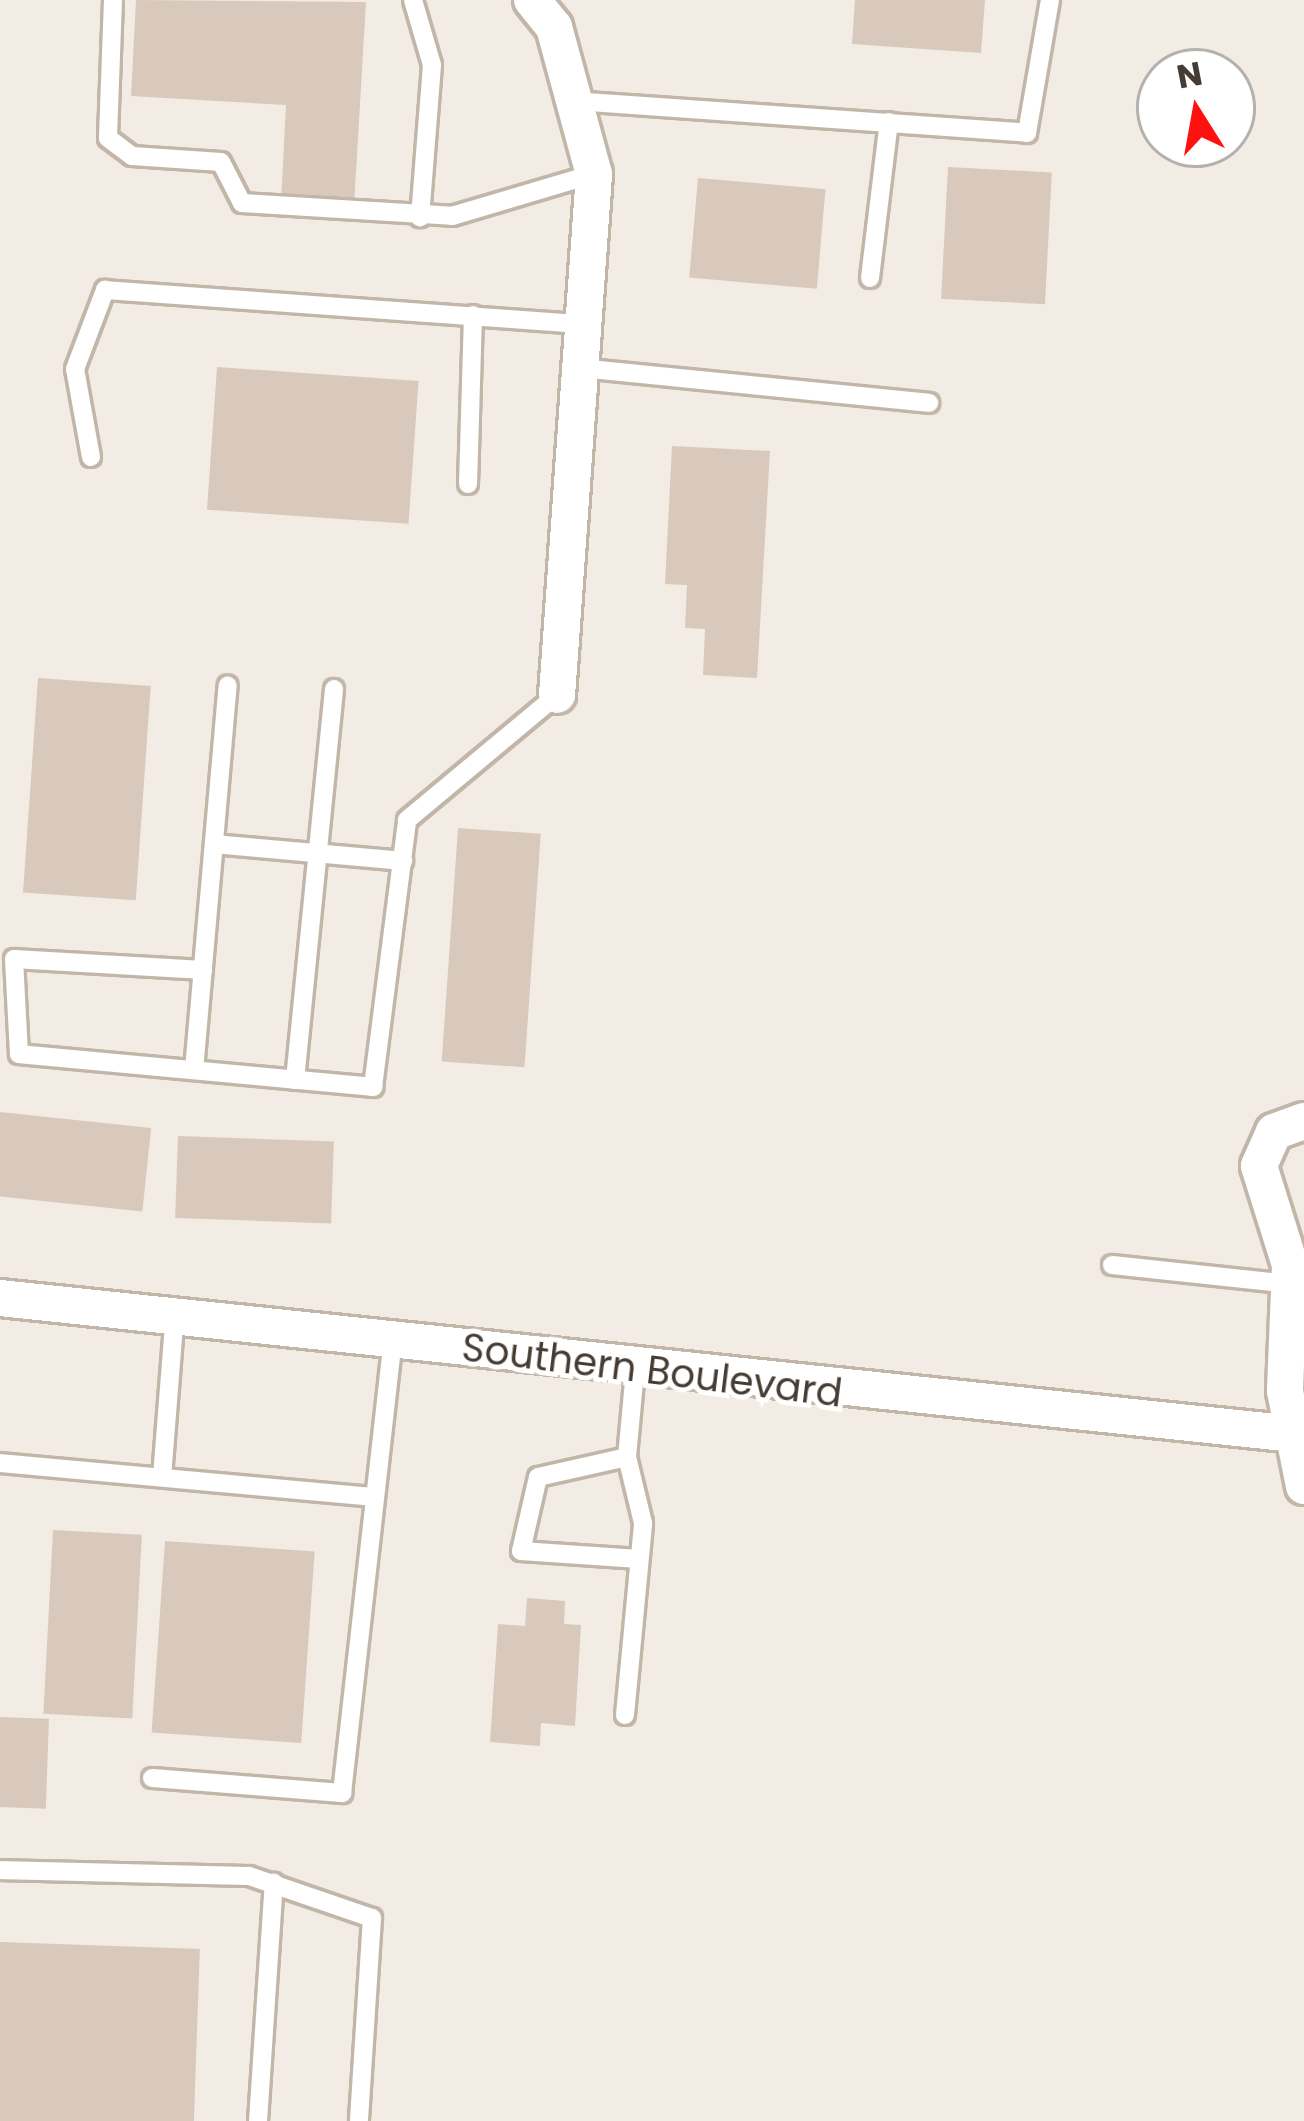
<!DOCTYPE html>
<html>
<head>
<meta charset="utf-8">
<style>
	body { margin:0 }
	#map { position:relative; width:1304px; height:2121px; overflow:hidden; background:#f3ece4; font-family:Poppins,sans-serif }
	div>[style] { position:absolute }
	.building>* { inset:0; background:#d9c9bc; transform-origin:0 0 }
	.roads { filter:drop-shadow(3px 0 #c2b6a9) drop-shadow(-3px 0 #c2b6a9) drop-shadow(0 3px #c2b6a9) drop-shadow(0 -3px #c2b6a9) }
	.lane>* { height:18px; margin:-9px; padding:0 9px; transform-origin:9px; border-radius:9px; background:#fff }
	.street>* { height:36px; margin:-18px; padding:0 18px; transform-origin:18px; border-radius:18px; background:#fff }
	span { translate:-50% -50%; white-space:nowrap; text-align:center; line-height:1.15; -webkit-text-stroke:10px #fff; paint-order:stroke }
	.street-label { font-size:39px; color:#463c33 }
	.north { position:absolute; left:1136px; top:48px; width:120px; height:120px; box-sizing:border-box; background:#fff; border:3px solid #b5b1ad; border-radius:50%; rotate:349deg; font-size:33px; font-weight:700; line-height:48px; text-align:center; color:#463c33 }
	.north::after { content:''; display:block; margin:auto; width:42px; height:54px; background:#ff110f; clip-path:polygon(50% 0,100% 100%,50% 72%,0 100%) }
</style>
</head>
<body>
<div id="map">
	<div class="building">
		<div style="clip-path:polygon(136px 0,366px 2px,354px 206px,281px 202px,286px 105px,131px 96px)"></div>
		<div style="clip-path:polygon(855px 0,985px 0,981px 53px,852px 44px)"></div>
		<div style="left:948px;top:167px;width:104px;height:132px;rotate:3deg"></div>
		<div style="left:698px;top:178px;width:128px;height:100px;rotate:5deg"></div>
		<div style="left:217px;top:367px;width:202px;height:143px;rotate:4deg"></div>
		<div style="clip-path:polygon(672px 446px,770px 451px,757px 678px,703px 675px,705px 629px,685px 628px,687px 585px,665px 584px)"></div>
		<div style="left:38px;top:678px;width:113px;height:215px;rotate:4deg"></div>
		<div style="left:458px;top:828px;width:83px;height:234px;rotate:4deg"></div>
		<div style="left:0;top:1112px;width:152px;height:84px;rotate:6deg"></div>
		<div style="left:178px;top:1136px;width:156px;height:82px;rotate:2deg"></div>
		<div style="left:53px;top:1530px;width:89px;height:184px;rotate:3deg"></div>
		<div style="left:165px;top:1541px;width:150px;height:192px;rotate:4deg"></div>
		<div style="clip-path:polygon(527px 1598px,565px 1601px,564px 1624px,581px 1625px,575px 1726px,541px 1723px,540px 1746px,490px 1742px,498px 1624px,525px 1626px)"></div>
		<div style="left:0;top:1717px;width:49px;height:90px;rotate:2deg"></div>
		<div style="left:0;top:1942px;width:200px;height:179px;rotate:2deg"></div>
	</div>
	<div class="roads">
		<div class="lane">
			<div style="left:113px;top:0;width:138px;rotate:92.1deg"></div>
			<div style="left:108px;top:138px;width:30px;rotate:37deg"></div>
			<div style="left:132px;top:156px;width:89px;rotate:3.9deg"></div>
			<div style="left:221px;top:162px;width:46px;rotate:62.9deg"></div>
			<div style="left:242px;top:203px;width:210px;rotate:3.5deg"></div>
			<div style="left:452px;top:216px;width:148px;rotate:-16.5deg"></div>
			<div style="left:413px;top:0;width:68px;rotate:73.7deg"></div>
			<div style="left:432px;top:65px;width:153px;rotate:94.5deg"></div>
			<div style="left:574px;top:101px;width:454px;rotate:4deg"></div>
			<div style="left:1027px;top:133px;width:135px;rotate:-80.2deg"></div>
			<div style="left:870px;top:278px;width:157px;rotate:-83.1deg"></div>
			<div style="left:580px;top:368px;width:351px;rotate:5.7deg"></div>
			<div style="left:91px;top:457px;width:89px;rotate:-100.3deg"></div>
			<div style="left:75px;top:369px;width:85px;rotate:-69.2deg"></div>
			<div style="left:105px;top:290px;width:479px;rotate:4.1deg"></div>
			<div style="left:468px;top:484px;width:169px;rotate:-88.3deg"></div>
			<div style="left:214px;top:844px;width:190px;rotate:5.1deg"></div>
			<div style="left:203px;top:970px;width:189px;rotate:-176.7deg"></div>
			<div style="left:14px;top:959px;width:95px;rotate:87deg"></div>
			<div style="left:19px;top:1054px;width:356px;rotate:5.3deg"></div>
			<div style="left:373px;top:1087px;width:269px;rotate:-82.7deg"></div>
			<div style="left:407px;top:820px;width:195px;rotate:-39.8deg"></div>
			<div style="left:194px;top:1070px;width:386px;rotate:-85deg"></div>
			<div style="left:295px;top:1080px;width:393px;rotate:-84.3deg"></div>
			<div style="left:1112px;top:1265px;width:178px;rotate:6.1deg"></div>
			<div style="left:627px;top:1457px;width:91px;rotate:167.3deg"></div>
			<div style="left:538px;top:1477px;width:76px;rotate:102.9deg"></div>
			<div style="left:521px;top:1551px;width:118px;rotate:3.9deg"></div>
			<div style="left:0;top:1463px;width:376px;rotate:5.2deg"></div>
			<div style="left:162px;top:1477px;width:165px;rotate:-85.5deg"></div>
			<div style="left:625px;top:1715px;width:193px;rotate:-84.6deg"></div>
			<div style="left:643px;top:1523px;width:68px;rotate:-103.6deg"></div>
			<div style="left:627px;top:1457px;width:86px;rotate:-84.7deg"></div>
			<div style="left:152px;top:1778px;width:191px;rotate:4.5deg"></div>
			<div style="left:342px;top:1793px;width:456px;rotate:-83.6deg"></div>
			<div style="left:0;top:1870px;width:249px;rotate:1.4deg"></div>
			<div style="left:249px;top:1876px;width:130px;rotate:18.9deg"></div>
			<div style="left:372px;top:1918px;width:203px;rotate:93.7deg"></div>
			<div style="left:258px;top:2121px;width:239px;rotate:-86.2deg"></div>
		</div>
		<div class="street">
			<div style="left:532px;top:0;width:35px;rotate:51deg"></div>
			<div style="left:554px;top:27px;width:152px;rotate:74.8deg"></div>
			<div style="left:594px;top:174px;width:522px;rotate:94.06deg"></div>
			<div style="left:1304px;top:1121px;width:32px;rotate:160deg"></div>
			<div style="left:1274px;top:1132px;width:37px;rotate:114deg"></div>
			<div style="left:1259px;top:1166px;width:104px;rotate:72.6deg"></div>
			<div style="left:1290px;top:1265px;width:126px;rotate:92.3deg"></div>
			<div style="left:1285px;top:1391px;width:97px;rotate:78.7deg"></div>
			<div style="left:0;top:1298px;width:1311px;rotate:6deg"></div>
		</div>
	</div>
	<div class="street-label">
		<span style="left:652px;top:1371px;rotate:7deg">Southern Boulevard</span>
	</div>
	<div class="north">N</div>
</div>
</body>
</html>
